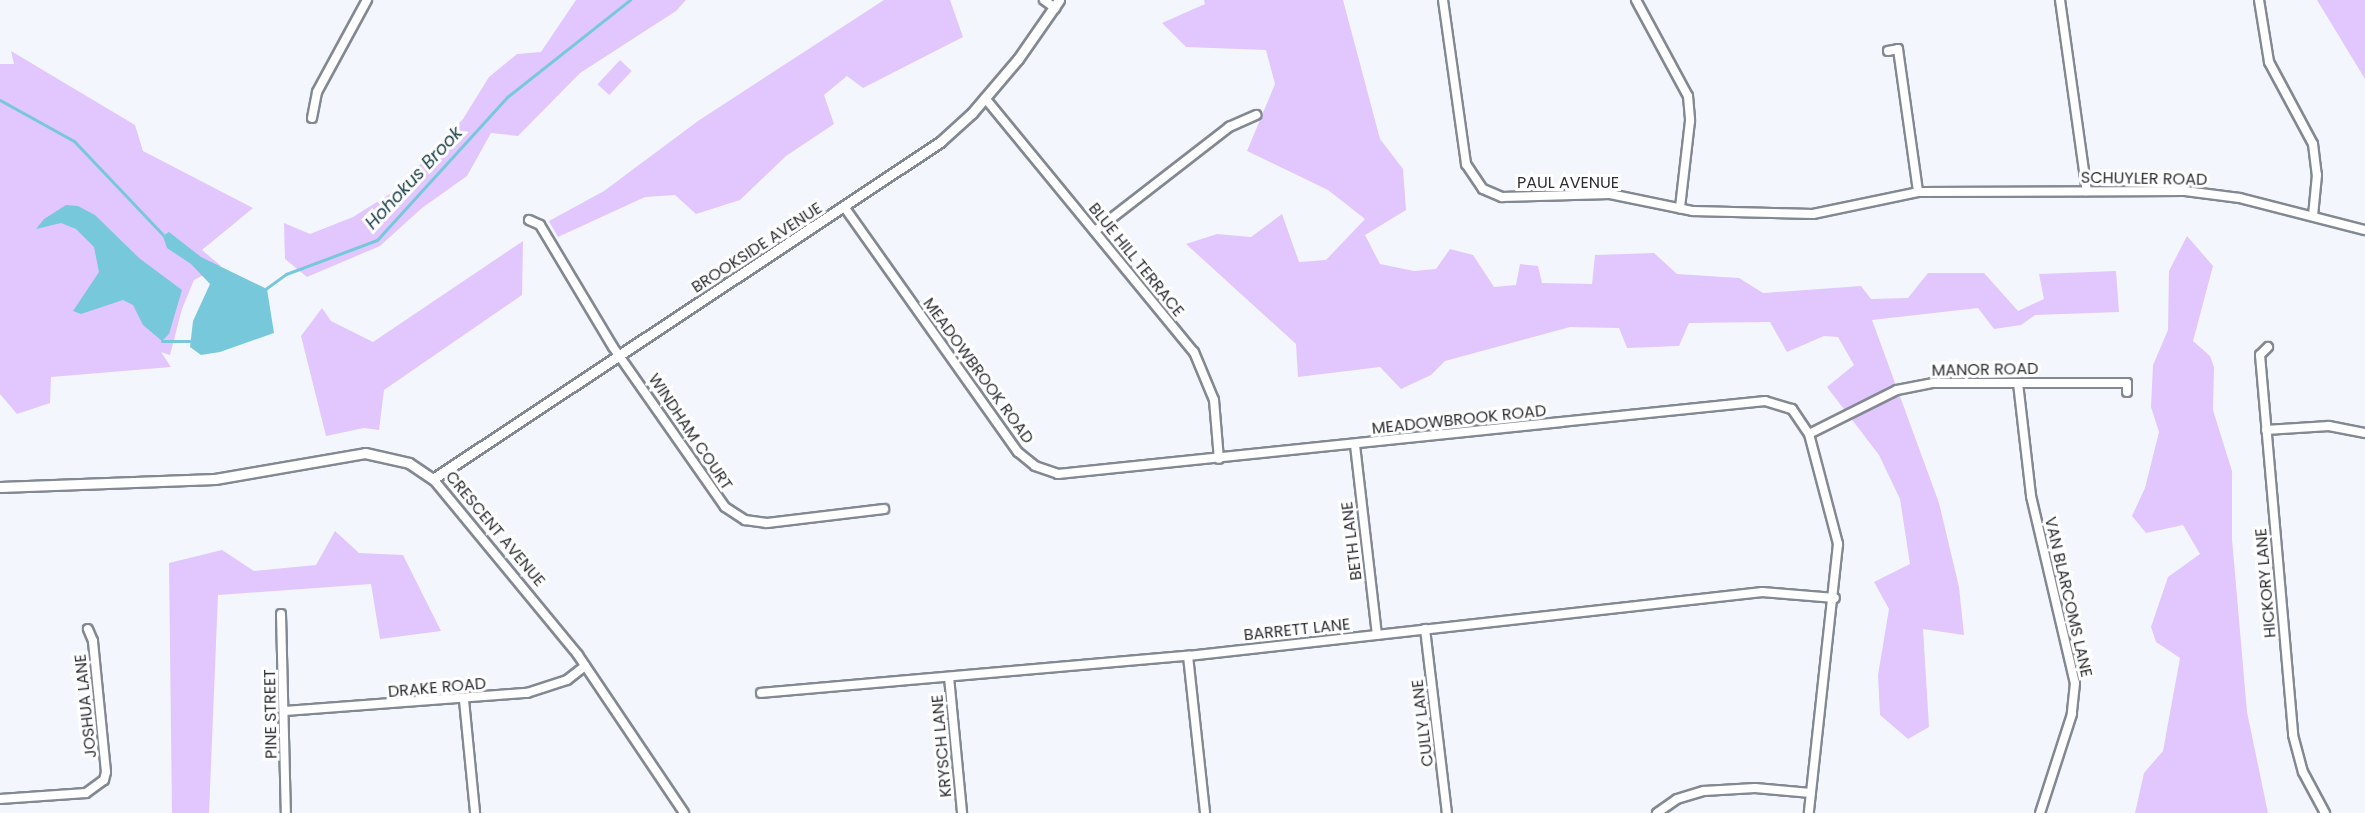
<!DOCTYPE html>
<html>
<head>
<meta charset="utf-8">
<style>
	body { margin:0 }
	#map { position:relative; width:2365px; height:813px; overflow:hidden; background:#f3f7fd; font-family:Poppins,sans-serif }
	div>[style] { position:absolute }
	.green>* { inset:0; background:#e2c6fe; transform-origin:0 0 }
	.water>* { inset:0; background:#78c8db }
	.stream>* { height:3px; margin:-1.5px; padding:0 1.5px; transform-origin:1.5px; border-radius:1.5px; background:#78c8db }
	.roads { filter:drop-shadow(2px 0 #838992) drop-shadow(-2px 0 #838992) drop-shadow(0 2px #838992) drop-shadow(0 -2px #838992) }
	.minor>* { height:8px; margin:-4px; padding:0 4px; transform-origin:4px; border-radius:4px; background:#fff }
	.tertiary>* { height:9px; margin:-4.5px; padding:0 4.5px; transform-origin:4.5px; border-radius:4.5px; background:#fff }
	span { translate:-50% -50%; white-space:nowrap; text-align:center; line-height:1.15; -webkit-text-stroke:6px #fff; paint-order:stroke }
	.street-label { font-size:16px; color:#2d2f33 }
	.water-label { font-size:18px; color:#193f48; font-style:italic }
</style>
</head>
<body>
<div id="map">
	<div class="green">
		<div style="clip-path:polygon(576px 0,686px 0,676px 11px,580px 73px,518px 136px,491px 133px,467px 176px,422px 208px,380px 246px,307px 277px,285px 259px,284px 223px,310px 234px,353px 217px,396px 190px,463px 119px,489px 77px,517px 54px,541px 52px)"></div>
		<div style="clip-path:polygon(884px 0,950px 0,963px 37px,863px 88px,847px 76px,824px 95px,834px 124px,786px 156px,740px 200px,696px 214px,675px 195px,645px 197px,558px 237px,549px 221px,604px 191px,698px 121px)"></div>
		<div style="clip-path:polygon(1204px 0,1343px 0,1380px 139px,1403px 169px,1406px 210px,1365px 235px,1380px 264px,1414px 271px,1436px 269px,1450px 249px,1473px 255px,1494px 287px,1516px 285px,1520px 264px,1538px 266px,1542px 283px,1592px 284px,1595px 255px,1654px 253px,1677px 274px,1739px 278px,1763px 293px,1861px 286px,1871px 299px,1908px 298px,1928px 273px,1984px 273px,2018px 311px,2044px 299px,2039px 274px,2116px 271px,2119px 312px,2035px 315px,2021px 325px,1994px 329px,1978px 308px,1872px 320px,1939px 503px,1959px 587px,1964px 635px,1923px 629px,1929px 727px,1908px 739px,1880px 715px,1878px 675px,1889px 609px,1874px 582px,1910px 564px,1900px 499px,1879px 455px,1827px 387px,1854px 365px,1838px 337px,1824px 336px,1787px 352px,1770px 322px,1689px 323px,1679px 346px,1627px 348px,1619px 328px,1570px 327px,1445px 361px,1431px 375px,1401px 389px,1380px 367px,1298px 377px,1296px 344px,1186px 244px,1217px 234px,1251px 237px,1282px 214px,1299px 262px,1326px 260px,1365px 219px,1328px 190px,1247px 151px,1275px 84px,1266px 50px,1186px 47px,1162px 23px,1205px 4px)"></div>
		<div style="clip-path:polygon(2317px 0,2365px 0,2365px 79px)"></div>
		<div style="clip-path:polygon(11px 51px,135px 125px,143px 151px,253px 208px,202px 250px,221px 266px,194px 280px,182px 309px,170px 355px,161px 352px,171px 367px,51px 377px,50px 403px,17px 414px,0 394px,0 64px,14px 64px)"></div>
		<div style="left:620px;top:60px;width:16px;height:33px;rotate:43deg"></div>
		<div style="clip-path:polygon(2187px 236px,2213px 266px,2193px 341px,2210px 356px,2214px 367px,2213px 410px,2232px 471px,2232px 539px,2247px 712px,2268px 813px,2135px 813px,2144px 773px,2163px 751px,2180px 658px,2156px 642px,2151px 627px,2168px 577px,2200px 554px,2183px 525px,2146px 533px,2132px 516px,2145px 488px,2159px 432px,2151px 407px,2153px 365px,2168px 330px,2169px 271px)"></div>
		<div style="clip-path:polygon(523px 241px,522px 295px,384px 390px,379px 430px,364px 428px,326px 436px,301px 336px,322px 308px,331px 321px,373px 342px)"></div>
		<div style="clip-path:polygon(335px 531px,359px 553px,403px 555px,441px 631px,380px 639px,371px 584px,218px 595px,209px 813px,172px 813px,169px 563px,222px 550px,254px 571px,316px 565px)"></div>
	</div>
	<div class="water">
		<div style="clip-path:polygon(66px 205px,78px 206px,95px 215px,139px 258px,182px 290px,169px 334px,162px 341px,143px 325px,133px 305px,123px 300px,81px 314px,73px 311px,99px 272px,94px 247px,76px 229px,61px 223px,36px 229px,44px 219px)"></div>
		<div style="clip-path:polygon(169px 232px,201px 257px,267px 289px,274px 333px,220px 352px,201px 355px,190px 347px,193px 321px,210px 284px,191px 264px,167px 248px,163px 236px)"></div>
	</div>
	<div class="stream">
		<div style="left:0;top:100px;width:85px;rotate:29deg"></div>
		<div style="left:74px;top:141px;width:132px;rotate:46.5deg"></div>
		<div style="left:264px;top:290px;width:27px;rotate:-36deg"></div>
		<div style="left:286px;top:274px;width:97px;rotate:-20.5deg"></div>
		<div style="left:377px;top:240px;width:193px;rotate:-47.7deg"></div>
		<div style="left:507px;top:97px;width:157px;rotate:-38.3deg"></div>
		<div style="left:162px;top:341px;width:28px"></div>
	</div>
	<div class="roads">
		<div class="minor">
			<div style="left:1044px;top:0;width:14px;rotate:36deg"></div>
			<div style="left:1443px;top:0;width:166px;rotate:82deg"></div>
			<div style="left:1466px;top:164px;width:30px;rotate:56deg"></div>
			<div style="left:1483px;top:189px;width:21px;rotate:23deg"></div>
			<div style="left:1502px;top:197px;width:108px;rotate:-1.6deg"></div>
			<div style="left:1610px;top:194px;width:85px;rotate:11.6deg"></div>
			<div style="left:1693px;top:211px;width:120px;rotate:1.4deg"></div>
			<div style="left:1813px;top:214px;width:107px;rotate:-11.8deg"></div>
			<div style="left:1918px;top:192px;width:267px;rotate:-0.2deg"></div>
			<div style="left:2185px;top:191px;width:55px;rotate:7.3deg"></div>
			<div style="left:2240px;top:198px;width:129px;rotate:14.4deg"></div>
			<div style="left:1636px;top:0;width:109px;rotate:61.6deg"></div>
			<div style="left:1688px;top:96px;width:25px;rotate:85deg"></div>
			<div style="left:1690px;top:121px;width:88px;rotate:96.6deg"></div>
			<div style="left:2060px;top:0;width:193px;rotate:82deg"></div>
			<div style="left:2259px;top:0;width:63px;rotate:80.8deg"></div>
			<div style="left:2269px;top:62px;width:93px;rotate:61.8deg"></div>
			<div style="left:2313px;top:144px;width:31px;rotate:83deg"></div>
			<div style="left:2317px;top:175px;width:41px;rotate:95.6deg"></div>
			<div style="left:1888px;top:51px;width:10px;rotate:-11deg"></div>
			<div style="left:1898px;top:49px;width:144px;rotate:82deg"></div>
			<div style="left:985px;top:98px;width:329px;rotate:50.6deg"></div>
			<div style="left:1194px;top:352px;width:52px;rotate:67.4deg"></div>
			<div style="left:1214px;top:400px;width:59px;rotate:85.2deg"></div>
			<div style="left:312px;top:118px;width:26px;rotate:-79deg"></div>
			<div style="left:317px;top:92px;width:105px;rotate:-61.5deg"></div>
			<div style="left:845px;top:208px;width:299px;rotate:54.7deg"></div>
			<div style="left:1018px;top:452px;width:22px;rotate:39deg"></div>
			<div style="left:1035px;top:466px;width:24px;rotate:19deg"></div>
			<div style="left:1058px;top:474px;width:711px;rotate:-5.9deg"></div>
			<div style="left:1765px;top:401px;width:28px;rotate:17deg"></div>
			<div style="left:1792px;top:409px;width:30px;rotate:56deg"></div>
			<div style="left:1809px;top:434px;width:114px;rotate:75.2deg"></div>
			<div style="left:1838px;top:544px;width:271px;rotate:96.2deg"></div>
			<div style="left:529px;top:220px;width:12px;rotate:24deg"></div>
			<div style="left:540px;top:225px;width:142px;rotate:59.1deg"></div>
			<div style="left:613px;top:347px;width:195px;rotate:55deg"></div>
			<div style="left:725px;top:507px;width:24px;rotate:33deg"></div>
			<div style="left:745px;top:520px;width:22px;rotate:8deg"></div>
			<div style="left:767px;top:523px;width:118px;rotate:-6.8deg"></div>
			<div style="left:1095px;top:231px;width:170px;rotate:-37.8deg"></div>
			<div style="left:1229px;top:127px;width:30px;rotate:-24deg"></div>
			<div style="left:2268px;top:347px;width:11px;rotate:135deg"></div>
			<div style="left:2260px;top:355px;width:381px;rotate:85deg"></div>
			<div style="left:2293px;top:735px;width:38px;rotate:75deg"></div>
			<div style="left:2303px;top:772px;width:47px;rotate:61.8deg"></div>
			<div style="left:2018px;top:383px;width:114px;rotate:83.4deg"></div>
			<div style="left:2031px;top:496px;width:192px;rotate:76.8deg"></div>
			<div style="left:2075px;top:683px;width:31px;rotate:96deg"></div>
			<div style="left:2072px;top:714px;width:104px;rotate:107.9deg"></div>
			<div style="left:2266px;top:430px;width:63px;rotate:-3.6deg"></div>
			<div style="left:2329px;top:426px;width:37px;rotate:11deg"></div>
			<div style="left:1809px;top:434px;width:98px;rotate:-26.6deg"></div>
			<div style="left:1897px;top:390px;width:37px;rotate:-11deg"></div>
			<div style="left:1933px;top:383px;width:194px"></div>
			<div style="left:2127px;top:383px;width:9px;rotate:90deg"></div>
			<div style="left:1355px;top:445px;width:191px;rotate:83.4deg"></div>
			<div style="left:433px;top:479px;width:228px;rotate:50.5deg"></div>
			<div style="left:578px;top:655px;width:190px;rotate:56.1deg"></div>
			<div style="left:281px;top:614px;width:199px;rotate:88.6deg"></div>
			<div style="left:1425px;top:629px;width:185px;rotate:83.2deg"></div>
			<div style="left:1188px;top:656px;width:158px;rotate:83.8deg"></div>
			<div style="left:949px;top:677px;width:137px;rotate:84.5deg"></div>
			<div style="left:761px;top:693px;width:429px;rotate:-5deg"></div>
			<div style="left:1188px;top:656px;width:578px;rotate:-6.36deg"></div>
			<div style="left:1762px;top:592px;width:73px;rotate:4.7deg"></div>
			<div style="left:464px;top:700px;width:114px;rotate:84.4deg"></div>
			<div style="left:285px;top:711px;width:243px;rotate:-4.3deg"></div>
			<div style="left:527px;top:693px;width:42px;rotate:-18deg"></div>
			<div style="left:567px;top:680px;width:23px;rotate:-38deg"></div>
			<div style="left:0;top:799px;width:86px;rotate:-4deg"></div>
			<div style="left:86px;top:793px;width:22px;rotate:-36deg"></div>
			<div style="left:104px;top:780px;width:8px;rotate:-76deg"></div>
			<div style="left:106px;top:772px;width:132px;rotate:-95.7deg"></div>
			<div style="left:93px;top:641px;width:13px;rotate:-113deg"></div>
			<div style="left:1657px;top:813px;width:24px;rotate:-35deg"></div>
			<div style="left:1677px;top:799px;width:28px;rotate:-17deg"></div>
			<div style="left:1704px;top:791px;width:51px;rotate:-3.4deg"></div>
			<div style="left:1755px;top:788px;width:56px;rotate:5.1deg"></div>
		</div>
		<div class="tertiary">
			<div style="left:0;top:487px;width:215px;rotate:-2.1deg"></div>
			<div style="left:215px;top:479px;width:152px;rotate:-9.8deg"></div>
			<div style="left:365px;top:453px;width:45px;rotate:12.8deg"></div>
			<div style="left:409px;top:463px;width:29px;rotate:34deg"></div>
			<div style="left:433px;top:479px;width:609px;rotate:-33.61deg"></div>
			<div style="left:940px;top:142px;width:43px;rotate:-42.2deg"></div>
			<div style="left:972px;top:113px;width:71px;rotate:-49.6deg"></div>
			<div style="left:1018px;top:59px;width:72px;rotate:-55.2deg"></div>
		</div>
	</div>
	<div class="street-label">
		<span style="left:2144px;top:179px;rotate:1deg">SCHUYLER ROAD</span>
		<span style="left:1568px;top:183px">PAUL AVENUE</span>
		<span style="left:757px;top:248px;rotate:-33deg">BROOKSIDE AVENUE</span>
		<span style="left:1136px;top:260px;rotate:51deg">BLUE HILL TERRACE</span>
		<span style="left:1985px;top:370px;rotate:-1deg">MANOR ROAD</span>
		<span style="left:978px;top:371px;rotate:54deg">MEADOWBROOK ROAD</span>
		<span style="left:1459px;top:420px;rotate:-6deg">MEADOWBROOK ROAD</span>
		<span style="left:690px;top:432px;rotate:56deg">WINDHAM COURT</span>
		<span style="left:495px;top:529px;rotate:50deg">CRESCENT AVENUE</span>
		<span style="left:1352px;top:541px;rotate:-97deg">BETH LANE</span>
		<span style="left:2266px;top:583px;rotate:-95deg">HICKORY LANE</span>
		<span style="left:2068px;top:597px;rotate:77deg">VAN BLARCOMS LANE</span>
		<span style="left:1297px;top:630px;rotate:-6deg">BARRETT LANE</span>
		<span style="left:437px;top:688px;rotate:-5deg">DRAKE ROAD</span>
		<span style="left:86px;top:706px;rotate:-96deg">JOSHUA LANE</span>
		<span style="left:271px;top:714px;rotate:-91deg">PINE STREET</span>
		<span style="left:1423px;top:723px;rotate:-97deg">CULLY LANE</span>
		<span style="left:942px;top:746px;rotate:-95deg">KRYSCH LANE</span>
	</div>
	<div class="water-label">
		<span style="left:414px;top:178px;rotate:-47deg">Hohokus Brook</span>
	</div>
</div>
</body>
</html>
